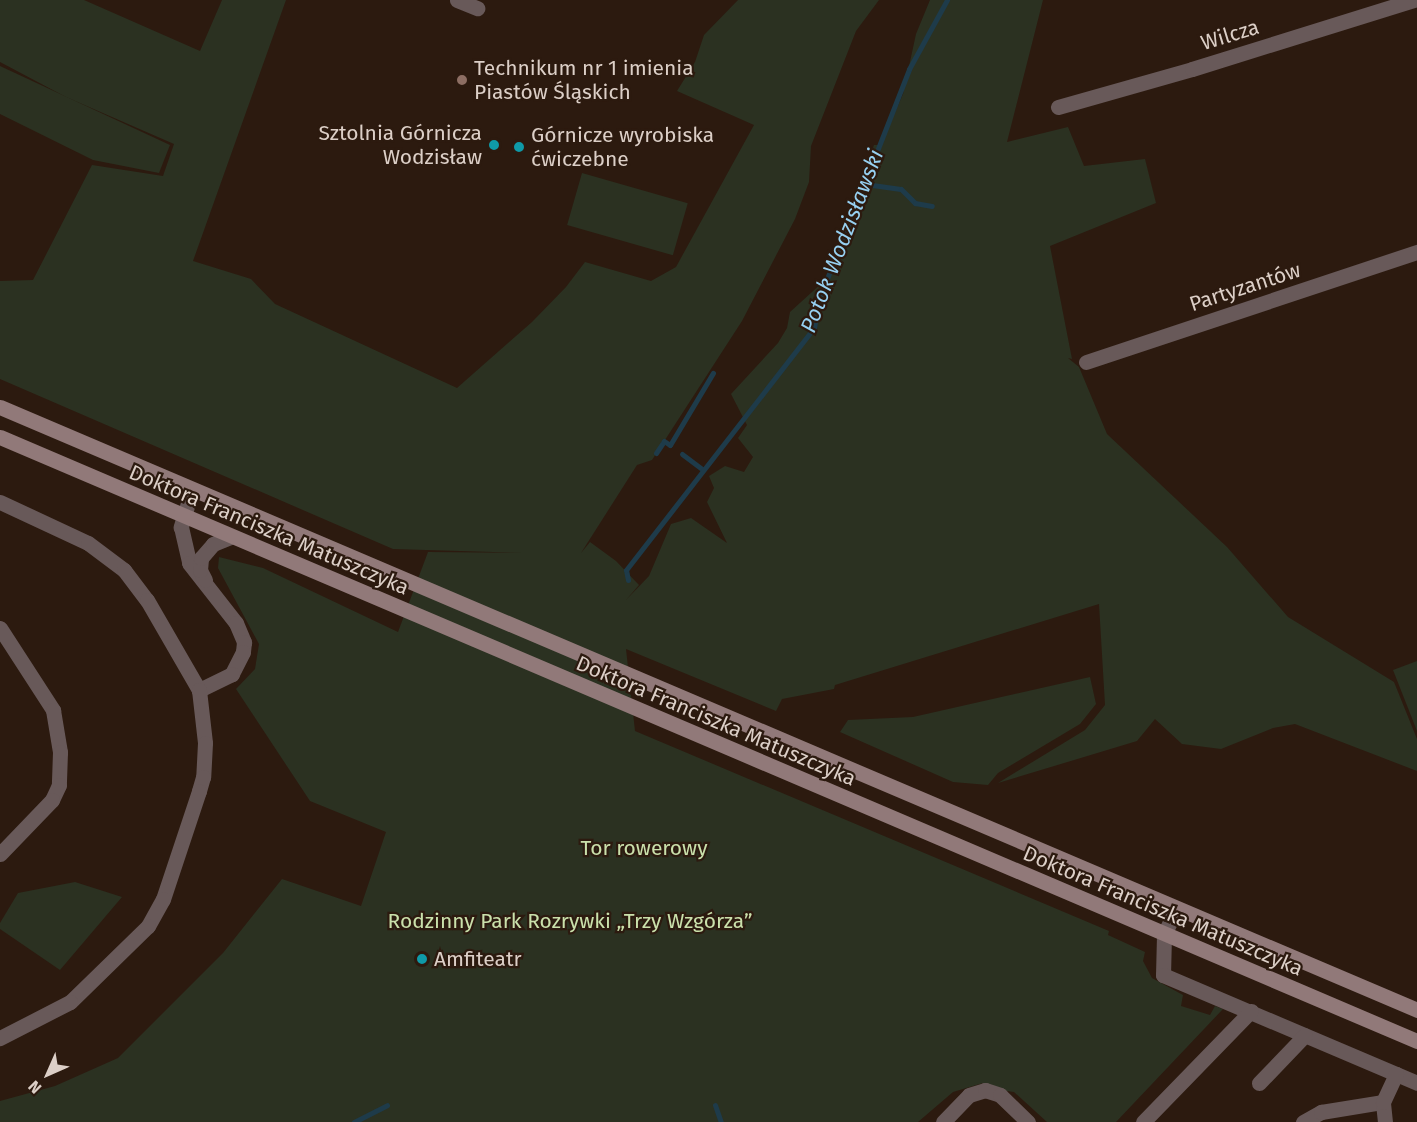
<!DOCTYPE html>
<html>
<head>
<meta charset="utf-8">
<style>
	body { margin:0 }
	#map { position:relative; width:1417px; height:1122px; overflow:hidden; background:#2c1a0f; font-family:"Fira Sans",sans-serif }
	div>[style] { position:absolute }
	.green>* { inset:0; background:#2b3121; transform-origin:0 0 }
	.stream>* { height:5px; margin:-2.5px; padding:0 2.5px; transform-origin:2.5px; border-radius:2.5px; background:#1e3b4a }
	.minor>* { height:15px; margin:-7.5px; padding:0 7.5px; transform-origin:7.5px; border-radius:7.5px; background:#685959 }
	.secondary>* { height:15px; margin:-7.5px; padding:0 7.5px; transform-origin:7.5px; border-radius:7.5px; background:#917979 }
	.dots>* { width:16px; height:16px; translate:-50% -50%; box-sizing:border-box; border:3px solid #2c1a0f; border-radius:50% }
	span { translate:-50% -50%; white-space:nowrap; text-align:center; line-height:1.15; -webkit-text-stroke:4.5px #2c1a0f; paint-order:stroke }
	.street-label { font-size:21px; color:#dccfc7 }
	.poi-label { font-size:21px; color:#dccfc7 }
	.left { translate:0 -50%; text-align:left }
	.right { translate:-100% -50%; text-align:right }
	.park-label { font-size:21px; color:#cae0ab }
	.water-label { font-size:22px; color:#97d0f1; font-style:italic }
	.north { position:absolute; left:18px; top:1044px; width:60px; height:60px; -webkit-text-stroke:4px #2c1a0f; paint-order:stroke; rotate:225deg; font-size:16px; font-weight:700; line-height:24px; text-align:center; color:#dccfc7 }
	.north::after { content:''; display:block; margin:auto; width:21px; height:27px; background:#dccfc7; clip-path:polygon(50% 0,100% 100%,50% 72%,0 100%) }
</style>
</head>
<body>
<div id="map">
	<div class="green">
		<div style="clip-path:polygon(0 0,84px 0,200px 51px,222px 0,286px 0,193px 261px,251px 279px,275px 304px,457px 388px,532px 322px,566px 287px,585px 262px,651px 281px,676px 267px,754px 125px,677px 91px,695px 62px,704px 35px,738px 0,879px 0,856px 31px,811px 146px,809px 182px,795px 219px,742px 321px,652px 460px,637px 465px,581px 553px,590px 542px,616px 561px,639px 585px,626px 600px,649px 576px,671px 524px,691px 518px,727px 543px,707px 502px,714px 488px,709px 476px,725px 466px,744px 472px,753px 457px,738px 438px,747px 425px,731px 394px,778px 343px,787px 328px,790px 312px,834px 272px,850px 228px,856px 193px,874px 145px,881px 145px,903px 94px,916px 34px,930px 0,1043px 0,1007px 142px,1068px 127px,1084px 166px,1145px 159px,1156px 203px,1050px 246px,1072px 359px,1068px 358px,1079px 367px,1107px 434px,1227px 547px,1288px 617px,1394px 682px,1417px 739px,1417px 771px,1295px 724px,1273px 728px,1221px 749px,1182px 744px,1155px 719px,1137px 741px,998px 783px,1085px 730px,1105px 705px,1099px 604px,835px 685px,834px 689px,782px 699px,776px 711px,626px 649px,635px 731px,1109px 931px,1108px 935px,1145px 952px,1143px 961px,1152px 978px,1183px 995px,1181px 1006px,1210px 1015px,1215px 1006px,1223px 1009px,1116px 1122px,1047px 1122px,1014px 1092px,985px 1088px,983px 1083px,953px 1092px,918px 1122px,0 1122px,0 1101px,55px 1086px,118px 1058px,223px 953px,282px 879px,361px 906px,386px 832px,310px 801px,236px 689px,255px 669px,259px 644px,218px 568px,219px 557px,263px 568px,398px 632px,428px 552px,523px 553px,393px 549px,0 379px,0 281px,33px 280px,92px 165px,163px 176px,174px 144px,66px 97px,0 62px)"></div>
		<div style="clip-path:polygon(0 66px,170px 145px,159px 173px,93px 160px,0 114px)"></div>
		<div style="left:582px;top:173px;width:110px;height:54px;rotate:16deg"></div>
		<div style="clip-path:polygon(1417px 661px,1417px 731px,1393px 670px)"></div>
		<div style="clip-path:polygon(1090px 677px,1096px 704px,1080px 724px,998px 773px,988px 785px,953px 782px,840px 732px,848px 720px,913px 717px)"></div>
		<div style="clip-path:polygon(75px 882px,122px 897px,60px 970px,0 929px,0 923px,18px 893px)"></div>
	</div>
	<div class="stream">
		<div style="left:865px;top:184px;width:36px;rotate:8deg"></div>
		<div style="left:901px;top:189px;width:20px;rotate:45deg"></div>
		<div style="left:915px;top:203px;width:17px;rotate:10deg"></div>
		<div style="left:656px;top:453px;width:14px;rotate:-56deg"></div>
		<div style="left:664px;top:441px;width:7px;rotate:34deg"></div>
		<div style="left:670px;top:445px;width:84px;rotate:-59.2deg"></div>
		<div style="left:682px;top:454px;width:25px;rotate:37deg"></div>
		<div style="left:628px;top:580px;width:10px;rotate:-101deg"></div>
		<div style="left:626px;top:570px;width:306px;rotate:-52.2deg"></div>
		<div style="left:814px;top:328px;width:29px;rotate:-80deg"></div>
		<div style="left:819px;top:299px;width:247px;rotate:-68.6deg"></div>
		<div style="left:909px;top:69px;width:79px;rotate:-61.2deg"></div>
		<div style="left:715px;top:1105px;width:18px;rotate:71deg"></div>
		<div style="left:354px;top:1122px;width:37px;rotate:-27deg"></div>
	</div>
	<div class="minor">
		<div style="left:457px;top:0;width:22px;rotate:22deg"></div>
		<div style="left:1058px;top:107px;width:139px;rotate:-15.8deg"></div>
		<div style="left:1192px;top:69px;width:232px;rotate:-17.3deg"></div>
		<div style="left:1086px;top:362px;width:349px;rotate:-18.4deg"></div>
		<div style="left:192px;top:490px;width:39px;rotate:107deg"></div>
		<div style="left:181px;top:527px;width:37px;rotate:77deg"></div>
		<div style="left:189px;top:563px;width:76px;rotate:51.9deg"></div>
		<div style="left:236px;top:623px;width:21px;rotate:67deg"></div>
		<div style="left:244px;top:642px;width:10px;rotate:96deg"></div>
		<div style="left:243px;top:652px;width:25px;rotate:117deg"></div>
		<div style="left:232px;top:674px;width:37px;rotate:154deg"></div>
		<div style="left:0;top:502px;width:97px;rotate:25deg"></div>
		<div style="left:88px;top:543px;width:45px;rotate:36.9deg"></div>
		<div style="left:124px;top:570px;width:38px;rotate:53deg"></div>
		<div style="left:147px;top:600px;width:104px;rotate:60deg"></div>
		<div style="left:199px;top:690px;width:53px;rotate:83.5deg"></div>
		<div style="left:205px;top:743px;width:34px;rotate:93deg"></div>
		<div style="left:203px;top:777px;width:15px;rotate:106deg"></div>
		<div style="left:199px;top:791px;width:114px;rotate:108.4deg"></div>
		<div style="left:163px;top:899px;width:31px;rotate:119deg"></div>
		<div style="left:148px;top:926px;width:109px;rotate:135.7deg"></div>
		<div style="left:70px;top:1002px;width:79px;rotate:152.8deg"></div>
		<div style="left:205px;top:580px;width:11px;rotate:-117deg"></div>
		<div style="left:200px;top:570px;width:12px;rotate:-85deg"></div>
		<div style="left:201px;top:558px;width:18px;rotate:-49deg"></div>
		<div style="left:213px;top:544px;width:18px;rotate:-22deg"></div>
		<div style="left:0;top:628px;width:98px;rotate:57.1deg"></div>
		<div style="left:53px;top:710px;width:43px;rotate:80.5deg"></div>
		<div style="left:60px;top:752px;width:33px;rotate:92deg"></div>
		<div style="left:59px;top:785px;width:17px;rotate:115deg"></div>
		<div style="left:52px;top:800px;width:75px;rotate:133.9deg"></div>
		<div style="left:1176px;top:909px;width:29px;rotate:115deg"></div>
		<div style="left:1164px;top:935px;width:40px;rotate:91.4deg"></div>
		<div style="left:1163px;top:975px;width:276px;rotate:23deg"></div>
		<div style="left:1259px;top:1083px;width:66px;rotate:-46.2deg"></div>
		<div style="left:943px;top:1122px;width:37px;rotate:-46deg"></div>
		<div style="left:969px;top:1095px;width:17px;rotate:-17deg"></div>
		<div style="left:985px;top:1090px;width:16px;rotate:18deg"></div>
		<div style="left:1000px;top:1095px;width:39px;rotate:44deg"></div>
		<div style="left:1143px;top:1122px;width:155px;rotate:-45.8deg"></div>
		<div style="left:1303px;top:1122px;width:21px;rotate:-29deg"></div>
		<div style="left:1321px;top:1112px;width:63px;rotate:-9.2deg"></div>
		<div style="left:1385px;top:1122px;width:20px;rotate:-96deg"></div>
		<div style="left:1383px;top:1102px;width:31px;rotate:-65deg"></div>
	</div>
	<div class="secondary">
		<div style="left:0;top:407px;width:1540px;rotate:23.05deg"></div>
		<div style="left:0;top:437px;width:1540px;rotate:23.09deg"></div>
	</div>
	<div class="dots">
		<div style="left:462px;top:80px;background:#8d6e63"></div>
		<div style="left:494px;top:145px;background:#0f9aa8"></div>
		<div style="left:519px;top:147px;background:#0f9aa8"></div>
		<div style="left:422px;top:959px;background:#0f9aa8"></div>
	</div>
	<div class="street-label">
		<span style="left:1230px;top:35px;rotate:-17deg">Wilcza</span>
		<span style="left:1245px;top:287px;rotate:-18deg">Partyzantów</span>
		<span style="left:269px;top:530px;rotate:23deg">Doktora Franciszka Matuszczyka</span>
		<span style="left:716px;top:721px;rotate:23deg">Doktora Franciszka Matuszczyka</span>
		<span style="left:1163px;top:911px;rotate:23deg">Doktora Franciszka Matuszczyka</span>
	</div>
	<div class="poi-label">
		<span class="left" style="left:474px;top:80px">Technikum nr 1 imienia<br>Piastów Śląskich</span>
		<span class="right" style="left:482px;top:145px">Sztolnia Górnicza<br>Wodzisław</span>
		<span class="left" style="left:531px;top:147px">Górnicze wyrobiska<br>ćwiczebne</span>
		<span class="left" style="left:434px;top:959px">Amfiteatr</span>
	</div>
	<div class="park-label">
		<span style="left:644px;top:848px">Tor rowerowy</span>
		<span style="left:570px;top:921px">Rodzinny Park Rozrywki „Trzy Wzgórza”</span>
	</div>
	<div class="water-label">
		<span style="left:842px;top:241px;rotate:-69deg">Potok Wodzisławski</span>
	</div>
	<div class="north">N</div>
</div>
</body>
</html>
